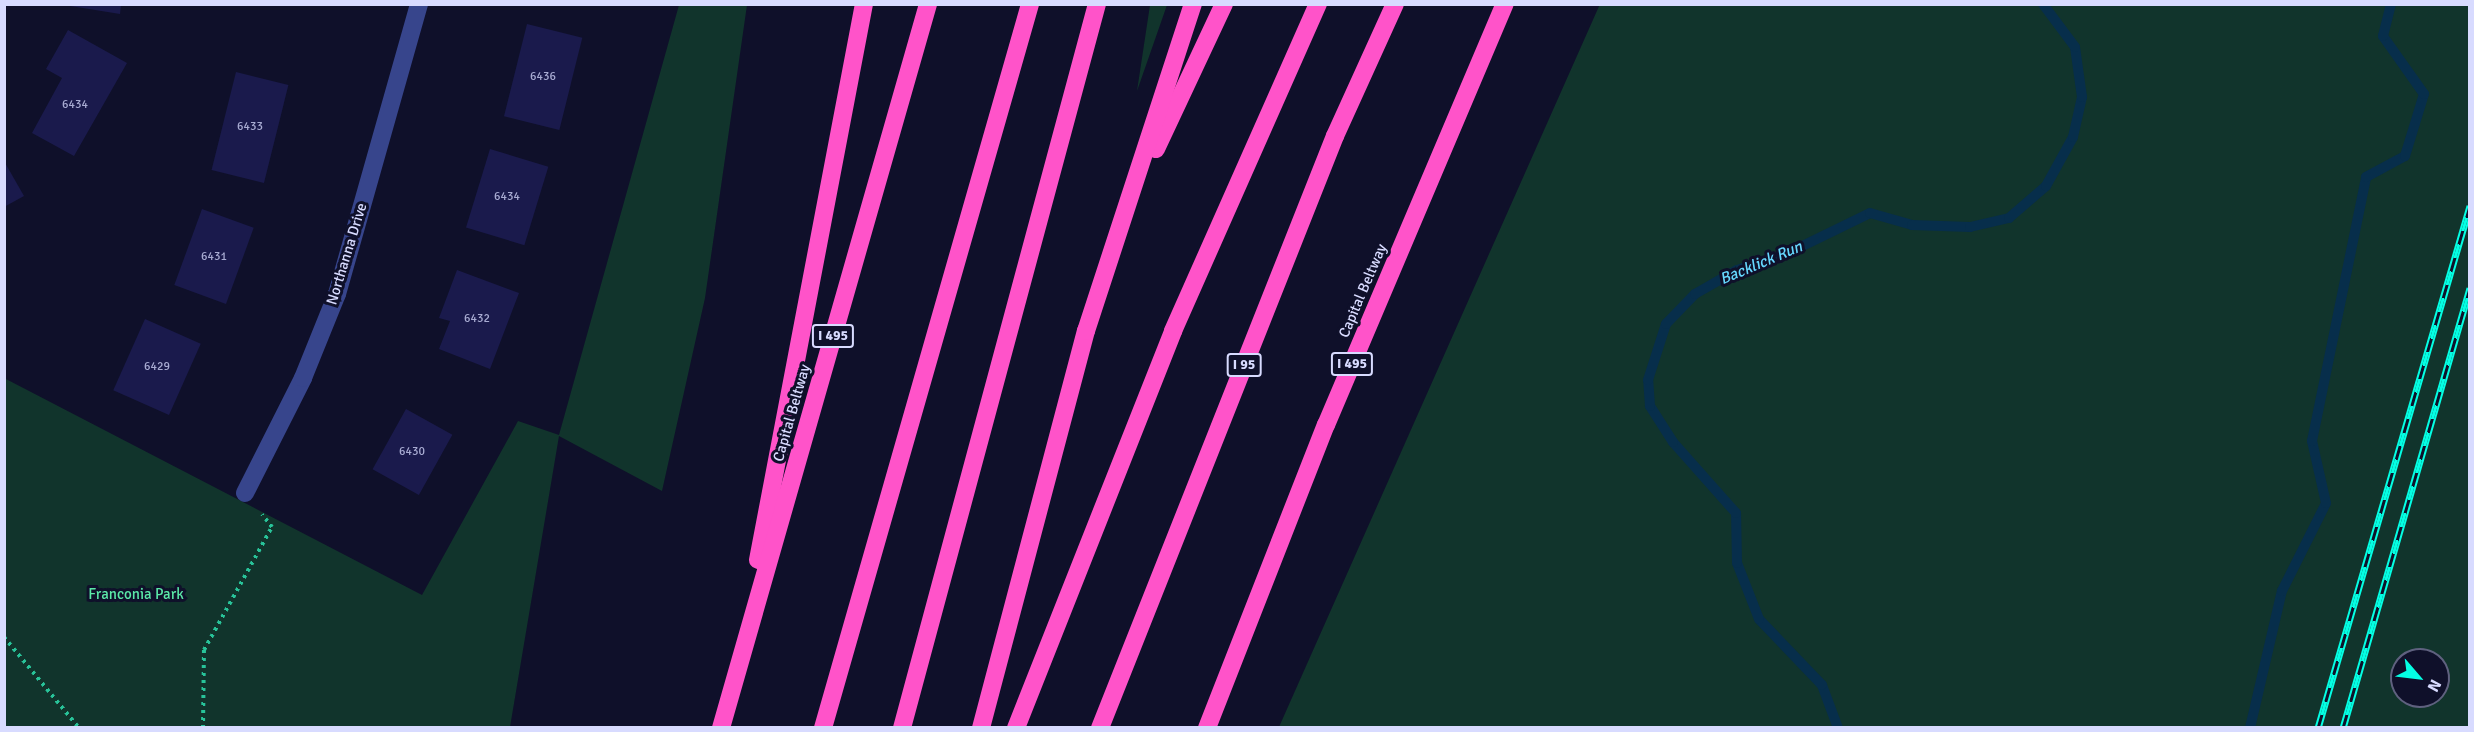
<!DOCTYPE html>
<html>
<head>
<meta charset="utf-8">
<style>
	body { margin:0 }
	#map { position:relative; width:2474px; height:732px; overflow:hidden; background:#0f102a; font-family:Signika,sans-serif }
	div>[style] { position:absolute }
	.green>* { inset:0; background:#11342c }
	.stream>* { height:10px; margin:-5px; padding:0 5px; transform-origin:5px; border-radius:5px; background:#072e4b }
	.building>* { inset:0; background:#1a1a4c; transform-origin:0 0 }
	.path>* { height:4px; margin-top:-2px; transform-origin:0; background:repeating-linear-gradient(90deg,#28c399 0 3px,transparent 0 7.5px) }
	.minor>* { height:18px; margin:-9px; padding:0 9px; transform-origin:9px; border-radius:9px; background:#37458c }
	.highway>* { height:18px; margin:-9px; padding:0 9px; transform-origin:9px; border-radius:9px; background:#ff53c9 }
	.rail>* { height:7px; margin-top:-3.5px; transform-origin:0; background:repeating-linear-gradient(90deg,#0f102a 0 14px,#04ffe4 0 28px); box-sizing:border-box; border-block:2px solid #04ffe4 }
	span { translate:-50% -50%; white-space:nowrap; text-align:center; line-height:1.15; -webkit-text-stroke:6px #0f102a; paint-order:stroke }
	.number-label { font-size:12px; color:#a8abd2 }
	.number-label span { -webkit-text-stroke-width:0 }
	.shield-label span { padding:2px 4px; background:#0f102a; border:2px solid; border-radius:4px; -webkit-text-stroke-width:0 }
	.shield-label { font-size:14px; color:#d8dbff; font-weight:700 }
	.street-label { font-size:15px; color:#d8dbff }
	.park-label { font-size:15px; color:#5be8a8 }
	.water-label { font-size:16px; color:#66d8ff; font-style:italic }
	.frame { position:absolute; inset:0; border:6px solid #d8dbff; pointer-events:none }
	.north { position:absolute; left:2390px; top:648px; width:60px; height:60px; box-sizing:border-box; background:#0f102a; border:2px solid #5f617f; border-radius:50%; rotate:118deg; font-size:16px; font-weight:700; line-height:24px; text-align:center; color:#d8dbff }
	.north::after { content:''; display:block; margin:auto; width:21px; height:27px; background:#04ffe4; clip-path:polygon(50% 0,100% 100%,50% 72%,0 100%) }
</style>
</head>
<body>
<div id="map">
	<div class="green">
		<div style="clip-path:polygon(1150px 4px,1167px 5px,1137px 91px,1150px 5px)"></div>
		<div style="clip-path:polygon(evenodd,1600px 4px,2469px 5px,2469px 727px,1279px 727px,1600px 4px,2402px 660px,2438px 660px,2438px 696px,2402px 696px,2402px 660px)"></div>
		<div style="clip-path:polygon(679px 5px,747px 5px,705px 298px,662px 491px,559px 436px,510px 727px,5px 727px,4px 378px,422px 595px,518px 421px,559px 435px)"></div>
	</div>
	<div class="stream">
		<div style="left:1838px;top:728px;width:46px;rotate:-110.4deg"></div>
		<div style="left:1822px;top:685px;width:91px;rotate:-133.7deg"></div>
		<div style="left:1759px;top:619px;width:60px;rotate:-111.4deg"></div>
		<div style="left:1737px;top:563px;width:50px;rotate:-91.1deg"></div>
		<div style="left:1736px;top:513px;width:95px;rotate:-131.6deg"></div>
		<div style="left:1673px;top:442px;width:43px;rotate:-122.6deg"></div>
		<div style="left:1650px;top:406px;width:26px;rotate:-94deg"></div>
		<div style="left:1648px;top:380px;width:59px;rotate:-72.2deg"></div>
		<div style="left:1666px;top:324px;width:42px;rotate:-46deg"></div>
		<div style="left:1695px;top:294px;width:48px;rotate:-29.7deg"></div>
		<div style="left:1737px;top:270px;width:52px;rotate:-18.1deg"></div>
		<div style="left:1786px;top:254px;width:93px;rotate:-26deg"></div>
		<div style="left:1870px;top:213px;width:44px;rotate:15.9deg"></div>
		<div style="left:1912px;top:225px;width:58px;rotate:2deg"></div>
		<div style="left:1970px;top:227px;width:40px;rotate:-13deg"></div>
		<div style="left:2009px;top:218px;width:49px;rotate:-40.9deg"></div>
		<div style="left:2046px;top:186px;width:56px;rotate:-61.1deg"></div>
		<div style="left:2073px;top:137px;width:41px;rotate:-77.3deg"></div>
		<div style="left:2082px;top:97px;width:50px;rotate:-98deg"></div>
		<div style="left:2075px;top:47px;width:54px;rotate:-126.7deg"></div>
		<div style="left:2250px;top:728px;width:141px;rotate:-76.9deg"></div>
		<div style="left:2282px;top:591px;width:98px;rotate:-63.4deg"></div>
		<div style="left:2326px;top:503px;width:64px;rotate:-102.7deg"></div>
		<div style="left:2312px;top:441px;width:269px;rotate:-78.4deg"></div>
		<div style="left:2366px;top:177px;width:44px;rotate:-28.3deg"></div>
		<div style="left:2405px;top:156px;width:65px;rotate:-73deg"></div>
		<div style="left:2424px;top:94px;width:71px;rotate:-125.3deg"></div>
		<div style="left:2383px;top:36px;width:33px;rotate:-76deg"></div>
	</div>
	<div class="building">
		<div style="clip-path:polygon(58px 4px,121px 4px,120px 14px)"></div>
		<div style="left:527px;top:24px;width:57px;height:95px;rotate:14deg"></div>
		<div style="clip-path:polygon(68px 30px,127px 63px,74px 156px,32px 133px,62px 78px,46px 69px)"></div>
		<div style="left:236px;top:72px;width:54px;height:101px;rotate:14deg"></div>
		<div style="left:490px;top:149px;width:61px;height:82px;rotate:17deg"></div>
		<div style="clip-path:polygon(4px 161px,24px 196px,4px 207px)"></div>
		<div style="left:202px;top:209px;width:55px;height:81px;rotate:20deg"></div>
		<div style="clip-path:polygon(457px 270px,519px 293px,490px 369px,439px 349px,450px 321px,439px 318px)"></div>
		<div style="left:145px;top:319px;width:61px;height:78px;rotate:24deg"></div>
		<div style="left:406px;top:409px;width:53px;height:69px;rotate:29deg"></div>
	</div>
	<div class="path">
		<div style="left:4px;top:637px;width:118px;rotate:50.5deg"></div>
		<div style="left:203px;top:728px;width:78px;rotate:-89.3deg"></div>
		<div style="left:204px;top:650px;width:141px;rotate:-61.1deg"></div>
		<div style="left:272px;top:527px;width:16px;rotate:-128deg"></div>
	</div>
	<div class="minor">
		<div style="left:245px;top:493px;width:129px;rotate:-63.2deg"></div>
		<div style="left:303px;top:378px;width:91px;rotate:-68deg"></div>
		<div style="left:337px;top:294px;width:301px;rotate:-74.2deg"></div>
	</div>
	<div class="highway">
		<div style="left:1156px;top:149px;width:160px;rotate:-64.9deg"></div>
		<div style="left:758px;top:560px;width:566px;rotate:-79.21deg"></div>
		<div style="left:721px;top:728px;width:753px;rotate:-74.04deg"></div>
		<div style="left:823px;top:728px;width:753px;rotate:-74.04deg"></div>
		<div style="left:902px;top:728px;width:750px;rotate:-74.93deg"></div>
		<div style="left:981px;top:728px;width:411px;rotate:-75.2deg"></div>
		<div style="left:1086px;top:331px;width:344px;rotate:-71.9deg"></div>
		<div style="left:1016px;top:728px;width:427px;rotate:-68.4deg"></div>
		<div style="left:1173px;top:331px;width:358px;rotate:-66.1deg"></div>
		<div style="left:1100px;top:728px;width:637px;rotate:-68.35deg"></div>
		<div style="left:1335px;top:136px;width:145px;rotate:-65.6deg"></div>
		<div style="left:1207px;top:728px;width:326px;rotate:-68.6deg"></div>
		<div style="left:1326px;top:425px;width:457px;rotate:-67deg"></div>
	</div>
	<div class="rail">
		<div style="left:2318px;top:728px;width:544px;rotate:-73.77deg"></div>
		<div style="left:2343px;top:728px;width:458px;rotate:-73.9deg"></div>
	</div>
	<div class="number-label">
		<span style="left:543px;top:77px">6436</span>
		<span style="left:75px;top:105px">6434</span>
		<span style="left:250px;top:127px">6433</span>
		<span style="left:507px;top:197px">6434</span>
		<span style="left:214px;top:257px">6431</span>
		<span style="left:477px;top:319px">6432</span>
		<span style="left:157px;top:367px">6429</span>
		<span style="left:412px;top:452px">6430</span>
	</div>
	<div class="shield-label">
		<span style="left:833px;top:336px">I 495</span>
		<span style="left:1352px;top:364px">I 495</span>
		<span style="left:1244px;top:365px">I 95</span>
	</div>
	<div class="street-label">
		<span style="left:347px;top:254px;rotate:-73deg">Northanna Drive</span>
		<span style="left:1363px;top:291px;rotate:-67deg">Capital Beltway</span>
		<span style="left:792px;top:413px;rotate:-74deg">Capital Beltway</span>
	</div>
	<div class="park-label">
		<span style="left:136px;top:595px">Franconia Park</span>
	</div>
	<div class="water-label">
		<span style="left:1761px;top:263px;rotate:-23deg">Backlick Run</span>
	</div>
	<div class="frame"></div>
	<div class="north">N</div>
</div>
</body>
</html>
